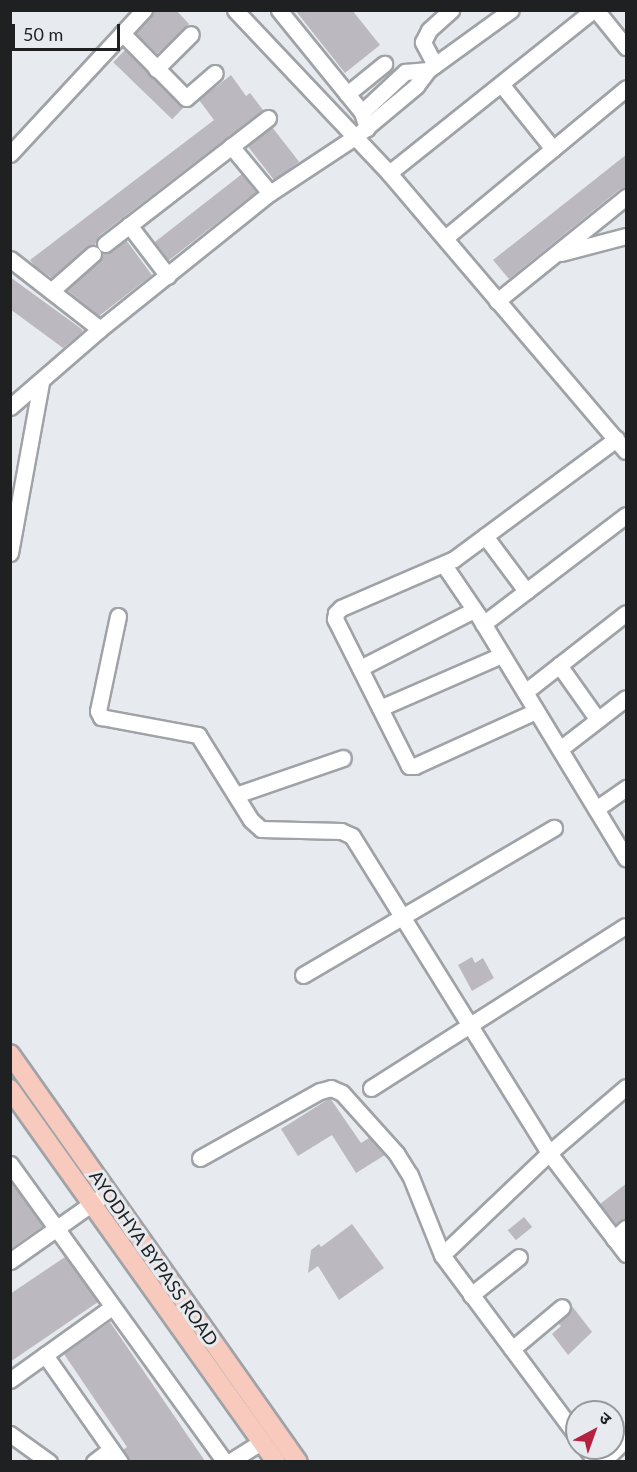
<!DOCTYPE html>
<html>
<head>
<meta charset="utf-8">
<style>
	body { margin:0 }
	#map { position:relative; width:637px; height:1472px; overflow:hidden; background:#e7ebf0; font-family:Lato,"Noto Sans Devanagari",sans-serif }
	div>[style] { position:absolute }
	.building>* { inset:0; background:#bbb9bf; transform-origin:0 0 }
	.roads { filter:drop-shadow(2px 0 #9fa3a7) drop-shadow(-2px 0 #9fa3a7) drop-shadow(0 2px #9fa3a7) drop-shadow(0 -2px #9fa3a7) }
	.minor>* { height:15px; margin:-7.5px; padding:0 7.5px; transform-origin:7.5px; border-radius:7.5px; background:#fff }
	.major>* { height:18px; margin:-9px; padding:0 9px; transform-origin:9px; border-radius:9px; background:#f8cabe }
	span { translate:-50% -50%; white-space:nowrap; text-align:center; line-height:1.15; -webkit-text-stroke:6px #e7ebf0; paint-order:stroke }
	.street-label { font-size:18px; color:#1e2021 }
	.frame { position:absolute; inset:0; border:12px solid #1e2021; pointer-events:none }
	.north { position:absolute; left:565px; top:1400px; width:60px; height:60px; box-sizing:border-box; background:#e7ebf0; border:2px solid #979a9d; border-radius:50%; rotate:41deg; font-size:16px; font-weight:700; line-height:24px; text-align:center; color:#1e2021 }
	.north::after { content:''; display:block; margin:auto; width:21px; height:27px; background:#b42240; clip-path:polygon(50% 0,100% 100%,50% 72%,0 100%) }
	.scale { position:absolute; left:12px; top:24px; width:108px; height:27px; box-sizing:border-box; border:3px solid #1e2021; border-top:0; padding-left:8px; font-size:18px; line-height:21px; white-space:nowrap; color:#1e2021; -webkit-text-stroke:4px #e7ebf0; paint-order:stroke }
</style>
</head>
<body>
<div id="map">
	<div class="building">
		<div style="clip-path:polygon(156px 10px,176px 10px,189px 24px,157px 54px,136px 33px)"></div>
		<div style="clip-path:polygon(295px 10px,352px 10px,380px 45px,345px 73px)"></div>
		<div style="left:125px;top:50px;width:82px;height:17px;rotate:44deg"></div>
		<div style="clip-path:polygon(231px 75px,246px 96px,250px 93px,263px 110px,99px 236px,95px 245px,87px 247px,52px 278px,35px 266px,30px 260px,214px 120px,199px 100px)"></div>
		<div style="left:272px;top:127px;width:44px;height:31px;rotate:52deg"></div>
		<div style="clip-path:polygon(627px 154px,627px 188px,620px 189px,509px 279px,493px 260px)"></div>
		<div style="left:242px;top:174px;width:23px;height:111px;rotate:52deg"></div>
		<div style="clip-path:polygon(126px 240px,152px 275px,99px 316px,67px 290px,99px 261px,103px 253px,110px 252px)"></div>
		<div style="clip-path:polygon(10px 277px,83px 330px,81px 333px,63px 348px,10px 309px)"></div>
		<div style="clip-path:polygon(472px 957px,475px 963px,483px 958px,494px 978px,472px 991px,458px 965px)"></div>
		<div style="clip-path:polygon(330px 1098px,361px 1143px,369px 1138px,385px 1155px,356px 1173px,332px 1135px,298px 1156px,281px 1129px)"></div>
		<div style="clip-path:polygon(10px 1181px,43px 1226px,10px 1249px)"></div>
		<div style="clip-path:polygon(627px 1183px,627px 1219px,616px 1224px,600px 1204px)"></div>
		<div style="left:524px;top:1217px;width:13px;height:21px;rotate:51deg"></div>
		<div style="clip-path:polygon(352px 1224px,384px 1268px,339px 1300px,318px 1266px,308px 1273px,311px 1250px,319px 1244px,321px 1247px)"></div>
		<div style="clip-path:polygon(65px 1257px,98px 1302px,10px 1362px,10px 1294px)"></div>
		<div style="clip-path:polygon(572px 1306px,592px 1332px,568px 1355px,552px 1334px,561px 1326px,558px 1323px,569px 1314px)"></div>
		<div style="clip-path:polygon(110px 1322px,205px 1461px,130px 1461px,123px 1450px,127px 1447px,64px 1354px)"></div>
	</div>
	<div class="roads">
		<div class="minor">
			<div style="left:235px;top:10px;width:224px;rotate:46.6deg"></div>
			<div style="left:389px;top:173px;width:365px;rotate:49.6deg"></div>
			<div style="left:279px;top:10px;width:132px;rotate:50.9deg"></div>
			<div style="left:362px;top:112px;width:17px;rotate:73deg"></div>
			<div style="left:596px;top:10px;width:48px;rotate:51deg"></div>
			<div style="left:122px;top:33px;width:91px;rotate:45.4deg"></div>
			<div style="left:186px;top:98px;width:38px;rotate:-41deg"></div>
			<div style="left:435px;top:65px;width:26px;rotate:-118deg"></div>
			<div style="left:423px;top:42px;width:13px;rotate:-63deg"></div>
			<div style="left:429px;top:30px;width:30px;rotate:-42deg"></div>
			<div style="left:156px;top:69px;width:49px;rotate:-45deg"></div>
			<div style="left:501px;top:84px;width:83px;rotate:51.3deg"></div>
			<div style="left:347px;top:94px;width:48px;rotate:-39deg"></div>
			<div style="left:362px;top:112px;width:59px;rotate:-42.9deg"></div>
			<div style="left:405px;top:72px;width:23px;rotate:-5deg"></div>
			<div style="left:231px;top:146px;width:61px;rotate:50.3deg"></div>
			<div style="left:10px;top:154px;width:197px;rotate:-47.1deg"></div>
			<div style="left:389px;top:173px;width:261px;rotate:-38.6deg"></div>
			<div style="left:129px;top:225px;width:64px;rotate:52.6deg"></div>
			<div style="left:445px;top:238px;width:235px;rotate:-39.6deg"></div>
			<div style="left:105px;top:244px;width:206px;rotate:-37.7deg"></div>
			<div style="left:561px;top:253px;width:67px;rotate:-14.7deg"></div>
			<div style="left:10px;top:259px;width:114px;rotate:37.9deg"></div>
			<div style="left:51px;top:291px;width:56px;rotate:-41.4deg"></div>
			<div style="left:497px;top:301px;width:166px;rotate:-38.9deg"></div>
			<div style="left:10px;top:407px;width:119px;rotate:-40.9deg"></div>
			<div style="left:100px;top:329px;width:218px;rotate:-38.7deg"></div>
			<div style="left:270px;top:193px;width:102px;rotate:-33.4deg"></div>
			<div style="left:355px;top:137px;width:80px;rotate:-39.9deg"></div>
			<div style="left:416px;top:86px;width:20px;rotate:-53deg"></div>
			<div style="left:428px;top:70px;width:102px;rotate:-35.9deg"></div>
			<div style="left:485px;top:536px;width:69px;rotate:53.3deg"></div>
			<div style="left:10px;top:553px;width:173px;rotate:-79.7deg"></div>
			<div style="left:444px;top:565px;width:60px;rotate:55.8deg"></div>
			<div style="left:478px;top:615px;width:285px;rotate:58.7deg"></div>
			<div style="left:118px;top:616px;width:97px;rotate:101.9deg"></div>
			<div style="left:98px;top:711px;width:7px;rotate:63deg"></div>
			<div style="left:101px;top:717px;width:99px;rotate:10.5deg"></div>
			<div style="left:198px;top:735px;width:100px;rotate:58.1deg"></div>
			<div style="left:251px;top:820px;width:13px;rotate:42deg"></div>
			<div style="left:261px;top:829px;width:80px;rotate:1.4deg"></div>
			<div style="left:341px;top:831px;width:12px;rotate:24deg"></div>
			<div style="left:352px;top:836px;width:373px;rotate:58.1deg"></div>
			<div style="left:549px;top:1153px;width:127px;rotate:52.7deg"></div>
			<div style="left:483px;top:624px;width:180px;rotate:-37.3deg"></div>
			<div style="left:559px;top:665px;width:67px;rotate:54.7deg"></div>
			<div style="left:360px;top:668px;width:128px;rotate:-27deg"></div>
			<div style="left:525px;top:692px;width:128px;rotate:-38deg"></div>
			<div style="left:380px;top:708px;width:133px;rotate:-23.5deg"></div>
			<div style="left:536px;top:711px;width:133px;rotate:155.6deg"></div>
			<div style="left:415px;top:766px;width:6px;rotate:180deg"></div>
			<div style="left:409px;top:766px;width:165px;rotate:-116.7deg"></div>
			<div style="left:335px;top:619px;width:6px;rotate:-81deg"></div>
			<div style="left:336px;top:613px;width:7px;rotate:-45deg"></div>
			<div style="left:341px;top:608px;width:123px;rotate:-23.4deg"></div>
			<div style="left:454px;top:559px;width:202px;rotate:-36.5deg"></div>
			<div style="left:560px;top:749px;width:83px;rotate:-37.7deg"></div>
			<div style="left:236px;top:795px;width:113px;rotate:-19.1deg"></div>
			<div style="left:596px;top:809px;width:37px;rotate:-35deg"></div>
			<div style="left:303px;top:975px;width:291px;rotate:-30.4deg"></div>
			<div style="left:371px;top:1088px;width:301px;rotate:-32.5deg"></div>
			<div style="left:200px;top:1158px;width:137px;rotate:-29.2deg"></div>
			<div style="left:320px;top:1091px;width:11px;rotate:-15deg"></div>
			<div style="left:331px;top:1088px;width:12px;rotate:24deg"></div>
			<div style="left:342px;top:1093px;width:81px;rotate:48deg"></div>
			<div style="left:396px;top:1153px;width:26px;rotate:58deg"></div>
			<div style="left:410px;top:1175px;width:86px;rotate:68.2deg"></div>
			<div style="left:442px;top:1255px;width:226px;rotate:53.3deg"></div>
			<div style="left:10px;top:1164px;width:367px;rotate:54.2deg"></div>
			<div style="left:614px;top:1239px;width:16px;rotate:-43deg"></div>
			<div style="left:442px;top:1255px;width:148px;rotate:-43.6deg"></div>
			<div style="left:549px;top:1153px;width:101px;rotate:-40.6deg"></div>
			<div style="left:10px;top:1261px;width:111px;rotate:-35.1deg"></div>
			<div style="left:471px;top:1295px;width:61px;rotate:-38.4deg"></div>
			<div style="left:512px;top:1349px;width:65px;rotate:-40deg"></div>
			<div style="left:45px;top:1355px;width:131px;rotate:55deg"></div>
			<div style="left:10px;top:1380px;width:125px;rotate:-35.6deg"></div>
			<div style="left:10px;top:1434px;width:48px;rotate:35.7deg"></div>
			<div style="left:586px;top:1448px;width:17px;rotate:54deg"></div>
			<div style="left:94px;top:1462px;width:21px;rotate:-37deg"></div>
			<div style="left:229px;top:1462px;width:39px;rotate:-32deg"></div>
			<div style="left:602px;top:1462px;width:33px;rotate:-44deg"></div>
		</div>
		<div class="major">
			<div style="left:10px;top:1054px;width:499px;rotate:54.8deg"></div>
			<div style="left:10px;top:1089px;width:458px;rotate:54.5deg"></div>
		</div>
	</div>
	<div class="street-label">
		<span style="left:154px;top:1258px;rotate:55deg">AYODHYA BYPASS ROAD</span>
	</div>
	<div class="frame"></div>
	<div class="north">उ</div>
	<div class="scale">50 m</div>
</div>
</body>
</html>
